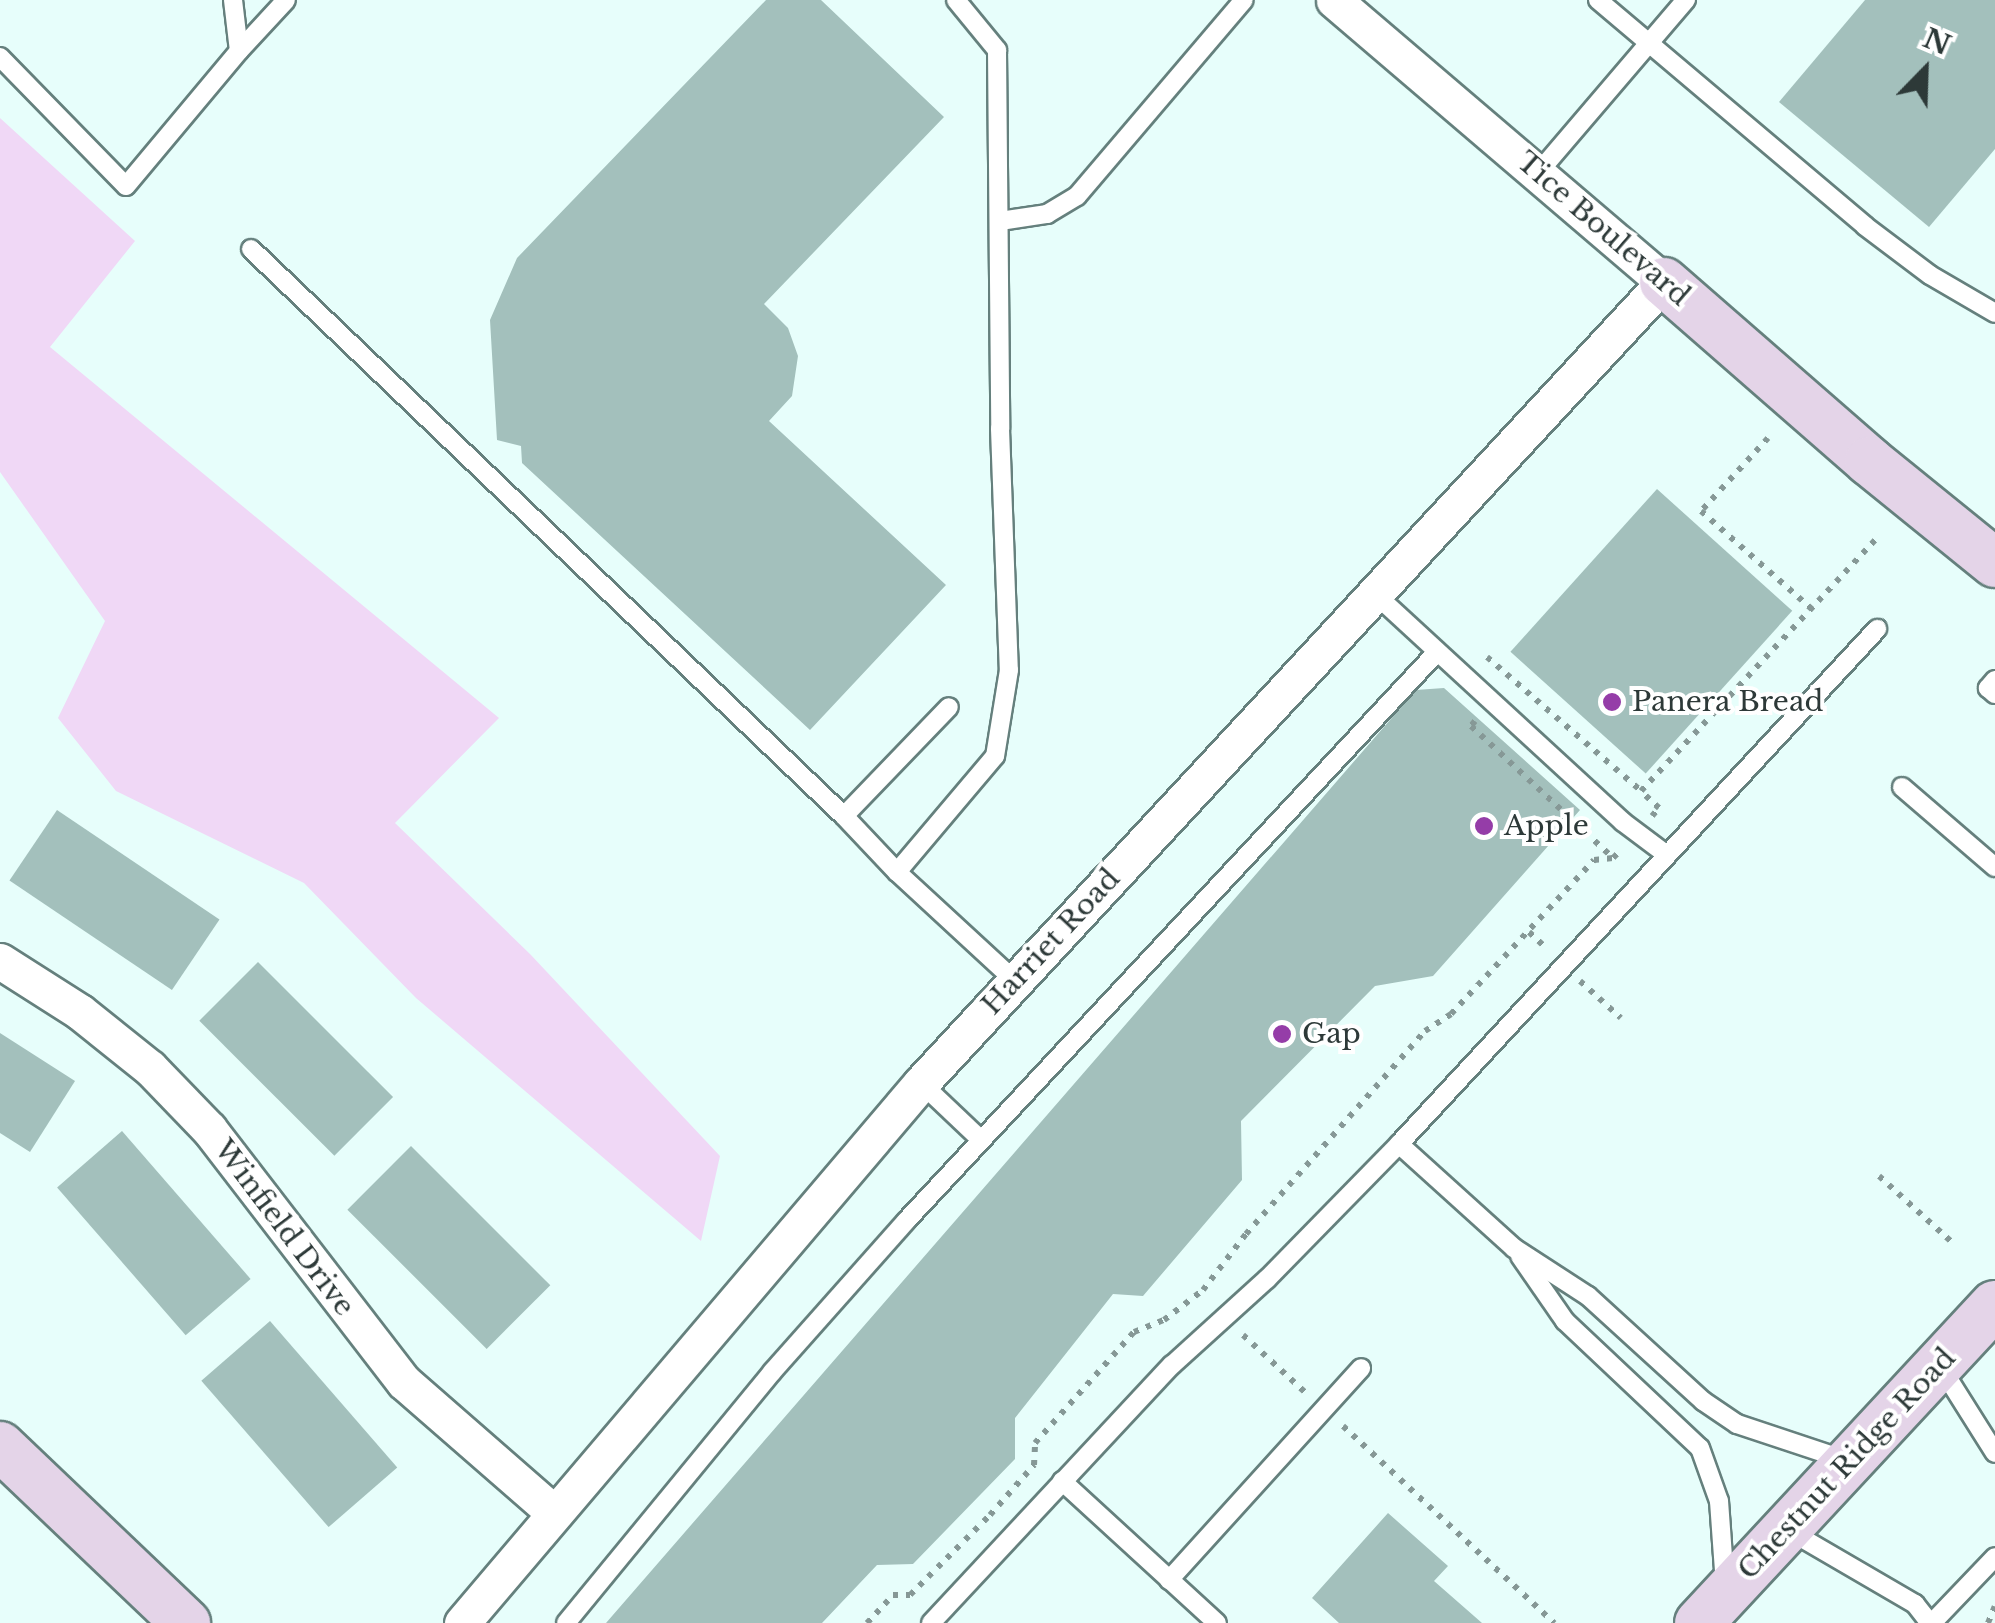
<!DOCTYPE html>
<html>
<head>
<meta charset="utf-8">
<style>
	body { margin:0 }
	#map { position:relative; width:1995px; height:1623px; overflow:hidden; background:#e7fefb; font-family:"Libre Baskerville",serif }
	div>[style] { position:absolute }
	.green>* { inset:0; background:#f0d8f6 }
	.building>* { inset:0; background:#a3c0bc; transform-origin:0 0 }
	.path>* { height:6px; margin-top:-3px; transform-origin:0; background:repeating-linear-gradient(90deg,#869896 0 5px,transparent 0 13px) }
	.roads { filter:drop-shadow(2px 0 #65807d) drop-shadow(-2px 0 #65807d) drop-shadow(0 2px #65807d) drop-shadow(0 -2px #65807d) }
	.lane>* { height:18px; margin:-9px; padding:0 9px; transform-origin:9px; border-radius:9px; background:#fff }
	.street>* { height:35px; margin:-17.5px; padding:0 17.5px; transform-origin:17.5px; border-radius:17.5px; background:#fff }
	.secondary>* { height:48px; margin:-24px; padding:0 24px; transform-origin:24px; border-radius:24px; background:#e4d4e8 }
	.dots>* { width:28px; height:28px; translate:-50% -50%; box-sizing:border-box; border:5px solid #fff; border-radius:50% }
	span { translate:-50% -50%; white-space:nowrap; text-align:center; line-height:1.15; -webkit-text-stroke:8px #fff; paint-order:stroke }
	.street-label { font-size:28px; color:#2d3938 }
	.poi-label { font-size:28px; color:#2d3938 }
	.left { translate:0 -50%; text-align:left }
	.north { position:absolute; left:1875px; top:20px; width:100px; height:100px; -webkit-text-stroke:8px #fff; paint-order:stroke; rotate:23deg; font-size:28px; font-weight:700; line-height:40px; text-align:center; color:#2d3938 }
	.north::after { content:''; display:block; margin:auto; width:35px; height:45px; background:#2d3938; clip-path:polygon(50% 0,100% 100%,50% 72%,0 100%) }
</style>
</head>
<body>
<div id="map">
	<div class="green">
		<div style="clip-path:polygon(0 118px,135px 241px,50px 347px,499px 718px,395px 823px,530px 954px,720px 1156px,701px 1241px,416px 998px,304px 883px,116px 791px,58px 718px,105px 621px,0 472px)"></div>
	</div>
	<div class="building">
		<div style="clip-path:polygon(766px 0,821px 0,944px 117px,764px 304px,788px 328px,798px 356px,792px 396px,769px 421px,946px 585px,810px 730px,522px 463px,521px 446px,497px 440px,490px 320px,517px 258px)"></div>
		<div style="clip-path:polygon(1865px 0,1995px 0,1995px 149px,1929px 227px,1779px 102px)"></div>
		<div style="left:1657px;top:489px;width:182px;height:219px;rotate:42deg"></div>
		<div style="clip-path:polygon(1444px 688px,1580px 810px,1433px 976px,1375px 986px,1241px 1121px,1242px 1180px,1143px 1296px,1113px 1294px,1015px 1418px,1015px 1459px,913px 1564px,877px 1565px,822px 1623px,606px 1623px,1416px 690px)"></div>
		<div style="left:57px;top:810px;width:196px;height:85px;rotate:34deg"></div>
		<div style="left:258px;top:962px;width:191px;height:83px;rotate:45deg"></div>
		<div style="clip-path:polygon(0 1033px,75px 1081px,30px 1152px,0 1133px)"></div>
		<div style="left:122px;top:1131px;width:196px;height:86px;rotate:49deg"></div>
		<div style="left:411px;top:1146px;width:197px;height:90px;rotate:45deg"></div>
		<div style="left:270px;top:1321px;width:194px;height:91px;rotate:49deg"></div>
		<div style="clip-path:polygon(1388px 1513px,1448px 1566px,1434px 1581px,1482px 1623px,1339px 1623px,1312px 1598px)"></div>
	</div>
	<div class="path">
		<div style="left:1768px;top:438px;width:99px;rotate:132.5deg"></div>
		<div style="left:1701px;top:511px;width:149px;rotate:41.5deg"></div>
		<div style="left:1487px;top:657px;width:204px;rotate:41deg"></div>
		<div style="left:1475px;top:721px;width:6px;rotate:129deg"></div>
		<div style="left:1471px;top:726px;width:194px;rotate:42.9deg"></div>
		<div style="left:1652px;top:816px;width:11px;rotate:-49deg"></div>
		<div style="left:1659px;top:808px;width:25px;rotate:-137deg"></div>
		<div style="left:1641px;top:791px;width:347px;rotate:-47deg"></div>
		<div style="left:1529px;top:932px;width:23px;rotate:43deg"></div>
		<div style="left:1580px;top:981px;width:55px;rotate:42.1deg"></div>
		<div style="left:1879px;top:1176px;width:100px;rotate:42.2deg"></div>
		<div style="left:1243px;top:1335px;width:87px;rotate:42.7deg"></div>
		<div style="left:1343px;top:1426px;width:289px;rotate:43deg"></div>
		<div style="left:867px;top:1623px;width:38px;rotate:-47deg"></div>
		<div style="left:893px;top:1595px;width:17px"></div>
		<div style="left:910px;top:1595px;width:113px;rotate:-45deg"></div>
		<div style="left:990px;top:1515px;width:67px;rotate:-48.7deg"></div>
		<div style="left:1034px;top:1465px;width:22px;rotate:-87deg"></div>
		<div style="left:1035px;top:1443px;width:149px;rotate:-48.3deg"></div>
		<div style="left:1134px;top:1332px;width:32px;rotate:-22deg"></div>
		<div style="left:1164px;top:1320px;width:49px;rotate:-37.6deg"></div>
		<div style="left:1203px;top:1290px;width:71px;rotate:-52.5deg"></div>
		<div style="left:1246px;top:1234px;width:271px;rotate:-48.6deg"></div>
		<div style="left:1425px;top:1031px;width:31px;rotate:-33deg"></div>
		<div style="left:1451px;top:1014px;width:210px;rotate:-47.1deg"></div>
		<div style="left:1594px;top:860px;width:19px;rotate:-6deg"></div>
		<div style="left:1613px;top:858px;width:10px;rotate:-45deg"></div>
		<div style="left:1988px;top:1623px;width:18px;rotate:-68deg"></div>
	</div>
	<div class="roads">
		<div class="lane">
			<div style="left:233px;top:0;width:51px;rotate:83.3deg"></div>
			<div style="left:239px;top:51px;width:69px;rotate:-47.3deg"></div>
			<div style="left:956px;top:0;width:65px;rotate:50.6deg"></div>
			<div style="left:997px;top:50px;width:379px;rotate:89.5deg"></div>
			<div style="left:1000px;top:429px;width:241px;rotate:87.9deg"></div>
			<div style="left:1009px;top:670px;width:87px;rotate:99.2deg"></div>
			<div style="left:995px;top:756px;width:152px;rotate:130.2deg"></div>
			<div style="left:897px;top:872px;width:161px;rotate:42.7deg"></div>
			<div style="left:1598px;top:0;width:350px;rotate:40.2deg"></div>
			<div style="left:1865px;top:226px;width:81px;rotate:37deg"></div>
			<div style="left:1930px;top:275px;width:75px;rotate:30.3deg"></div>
			<div style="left:0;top:57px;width:180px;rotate:45.7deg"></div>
			<div style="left:126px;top:186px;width:176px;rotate:-50.1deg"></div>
			<div style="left:1538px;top:173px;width:228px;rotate:-49.5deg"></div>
			<div style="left:1000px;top:221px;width:48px;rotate:-8.5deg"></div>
			<div style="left:1047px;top:214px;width:35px;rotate:-31deg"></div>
			<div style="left:1077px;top:196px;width:257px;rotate:-49.6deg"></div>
			<div style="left:251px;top:249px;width:820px;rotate:43.72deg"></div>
			<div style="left:1374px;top:593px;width:338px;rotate:42.6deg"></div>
			<div style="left:1623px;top:822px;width:55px;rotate:36.9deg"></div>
			<div style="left:1995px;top:680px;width:11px;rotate:131deg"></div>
			<div style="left:1988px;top:688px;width:9px;rotate:41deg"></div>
			<div style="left:1902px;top:787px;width:123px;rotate:40.7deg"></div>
			<div style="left:897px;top:872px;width:77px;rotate:-133.4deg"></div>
			<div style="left:844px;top:816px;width:151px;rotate:-46.1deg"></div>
			<div style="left:921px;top:1083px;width:83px;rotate:43.5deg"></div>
			<div style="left:1399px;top:1144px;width:155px;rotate:42.1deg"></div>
			<div style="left:1514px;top:1248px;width:88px;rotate:33deg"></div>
			<div style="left:1588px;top:1296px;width:156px;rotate:42.4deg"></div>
			<div style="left:1703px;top:1401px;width:41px;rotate:34.1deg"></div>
			<div style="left:1737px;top:1424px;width:114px;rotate:18.4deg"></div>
			<div style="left:1520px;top:1256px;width:79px;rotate:55.3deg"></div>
			<div style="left:1565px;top:1321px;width:185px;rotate:43.3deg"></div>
			<div style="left:1700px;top:1448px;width:56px;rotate:70.3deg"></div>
			<div style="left:1719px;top:1501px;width:83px;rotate:85.9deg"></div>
			<div style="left:1942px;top:1369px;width:99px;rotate:57.8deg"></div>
			<div style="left:1062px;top:1481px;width:210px;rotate:42.5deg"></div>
			<div style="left:1788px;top:1530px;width:147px;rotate:30.2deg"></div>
			<div style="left:1915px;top:1604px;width:24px;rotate:52deg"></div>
			<div style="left:1169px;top:1580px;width:286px;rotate:-47.8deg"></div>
			<div style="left:566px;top:1623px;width:325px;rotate:-50.6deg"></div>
			<div style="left:772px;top:1372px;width:202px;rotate:-48.4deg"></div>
			<div style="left:906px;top:1221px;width:778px;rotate:-46.98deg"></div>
			<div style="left:931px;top:1623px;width:353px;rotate:-47deg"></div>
			<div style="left:1172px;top:1365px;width:128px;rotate:-42.2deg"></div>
			<div style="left:1267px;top:1279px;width:189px;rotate:-45.6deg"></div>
			<div style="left:1399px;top:1144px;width:703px;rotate:-47.13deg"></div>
			<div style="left:1932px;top:1623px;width:91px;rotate:-46.3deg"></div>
		</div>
		<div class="street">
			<div style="left:0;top:961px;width:95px;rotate:32.5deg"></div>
			<div style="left:80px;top:1012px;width:90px;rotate:38.7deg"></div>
			<div style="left:150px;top:1068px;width:85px;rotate:46deg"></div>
			<div style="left:209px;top:1129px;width:319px;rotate:52.4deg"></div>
			<div style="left:404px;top:1382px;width:198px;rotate:41.1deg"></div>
			<div style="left:462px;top:1623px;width:709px;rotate:-49.64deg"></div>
			<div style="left:921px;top:1083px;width:1093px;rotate:-47.15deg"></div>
			<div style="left:1664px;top:282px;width:434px;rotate:-139.5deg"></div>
		</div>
		<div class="secondary">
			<div style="left:1664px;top:282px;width:272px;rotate:41.1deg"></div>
			<div style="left:1869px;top:461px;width:162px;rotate:39deg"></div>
			<div style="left:0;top:1446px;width:257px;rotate:43.6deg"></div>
			<div style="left:1699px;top:1623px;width:434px;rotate:-47.1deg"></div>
		</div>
	</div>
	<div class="dots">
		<div style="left:1612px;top:702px;background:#953da8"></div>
		<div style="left:1484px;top:826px;background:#953da8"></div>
		<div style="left:1282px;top:1034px;background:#953da8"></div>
	</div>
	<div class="street-label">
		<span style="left:1603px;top:229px;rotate:41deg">Tice Boulevard</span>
		<span style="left:1051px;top:942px;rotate:-47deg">Harriet Road</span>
		<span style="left:284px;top:1228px;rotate:53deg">Winfield Drive</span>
		<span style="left:1847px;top:1464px;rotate:-47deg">Chestnut Ridge Road</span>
	</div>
	<div class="poi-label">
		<span class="left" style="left:1632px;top:702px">Panera Bread</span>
		<span class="left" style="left:1504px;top:826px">Apple</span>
		<span class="left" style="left:1302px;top:1034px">Gap</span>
	</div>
	<div class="north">N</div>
</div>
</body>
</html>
